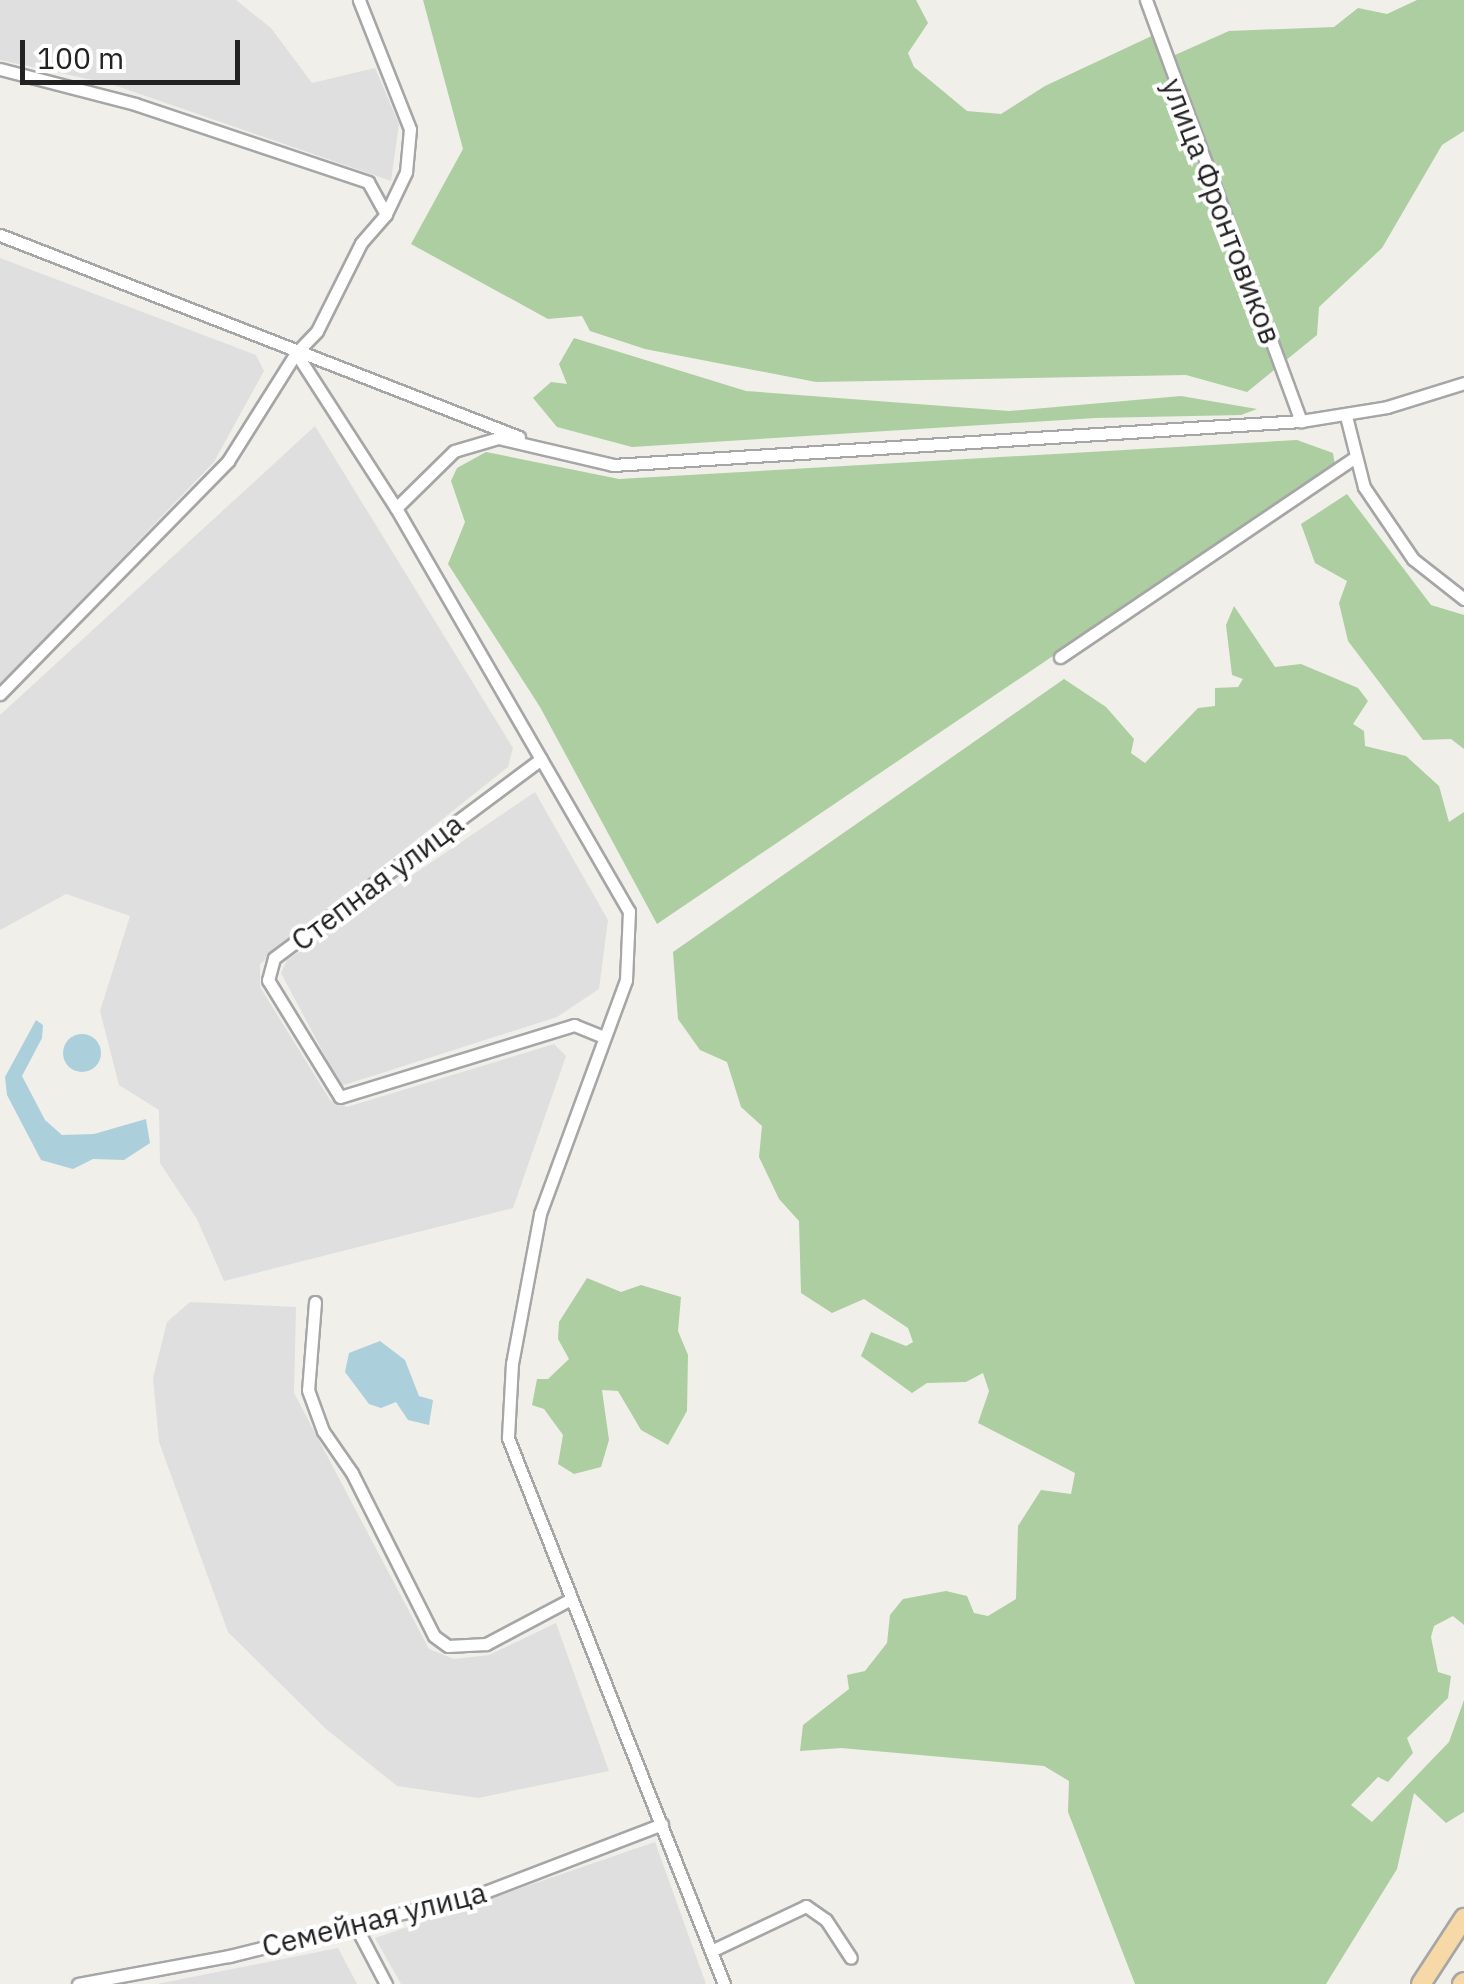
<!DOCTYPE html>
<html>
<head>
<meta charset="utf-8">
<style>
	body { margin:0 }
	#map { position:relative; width:1464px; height:1984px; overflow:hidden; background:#f1efe9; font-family:"IBM Plex Sans",sans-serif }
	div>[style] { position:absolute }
	.residential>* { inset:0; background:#e0dfdf }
	.forest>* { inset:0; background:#accea0 }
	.water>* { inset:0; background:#accfdc }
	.round { border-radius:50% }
	.roads { filter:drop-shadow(2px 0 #a6a6a6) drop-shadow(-2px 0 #a6a6a6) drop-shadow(0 2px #a6a6a6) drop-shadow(0 -2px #a6a6a6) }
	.street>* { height:11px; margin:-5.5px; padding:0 5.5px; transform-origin:5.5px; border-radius:5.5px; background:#fff }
	.primary>* { height:18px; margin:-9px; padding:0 9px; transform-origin:9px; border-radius:9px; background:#f7d9a8 }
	span { translate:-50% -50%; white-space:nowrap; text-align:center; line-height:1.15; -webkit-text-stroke:8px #fff; paint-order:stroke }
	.street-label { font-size:30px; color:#222 }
	.scale { position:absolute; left:20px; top:40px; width:220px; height:45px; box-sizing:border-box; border:5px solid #222; border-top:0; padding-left:12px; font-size:30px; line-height:35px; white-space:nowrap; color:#222; -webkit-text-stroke:8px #fff; paint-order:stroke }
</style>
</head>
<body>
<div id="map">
	<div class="residential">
		<div style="clip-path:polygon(0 0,236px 0,271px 28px,312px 83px,375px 68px,399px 124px,391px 181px,111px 84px,0 60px)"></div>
		<div style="clip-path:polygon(0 258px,256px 355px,264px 371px,214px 462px,0 685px)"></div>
		<div style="clip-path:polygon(315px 426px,513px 748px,508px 767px,260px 964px,260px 987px,330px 1100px,347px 1107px,554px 1044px,566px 1056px,513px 1208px,224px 1281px,197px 1219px,160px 1163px,159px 1110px,119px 1085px,100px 1011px,130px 916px,66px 894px,0 930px,0 715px)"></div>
		<div style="clip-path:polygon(535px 792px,608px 920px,599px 989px,557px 1017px,341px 1086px,281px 973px,287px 960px)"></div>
		<div style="clip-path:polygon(190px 1302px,296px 1307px,294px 1393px,429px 1649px,454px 1659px,489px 1655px,556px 1623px,609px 1771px,478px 1798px,397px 1786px,326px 1729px,228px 1632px,159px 1442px,153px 1378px,167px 1322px)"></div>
		<div style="clip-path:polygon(655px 1842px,706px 1984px,401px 1984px,375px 1938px)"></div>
		<div style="clip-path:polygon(338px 1948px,357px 1984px,157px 1984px)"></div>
	</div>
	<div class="forest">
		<div style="clip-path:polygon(423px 0,916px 0,928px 23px,908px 53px,914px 67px,967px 111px,1001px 114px,1045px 86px,1158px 33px,1175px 55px,1229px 31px,1334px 27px,1358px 8px,1387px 14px,1417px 0,1464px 0,1464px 131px,1442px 145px,1382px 248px,1319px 307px,1317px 335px,1247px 392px,1186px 375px,816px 382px,645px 349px,590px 331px,582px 316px,548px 319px,411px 244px,463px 149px)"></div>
		<div style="clip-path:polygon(574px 338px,746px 391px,1009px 411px,1181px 396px,1257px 409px,1241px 415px,1095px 418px,632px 447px,557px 427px,533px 398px,551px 382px,567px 384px,559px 364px)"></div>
		<div style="clip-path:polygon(1297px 440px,1333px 453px,1335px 465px,657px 924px,540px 707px,448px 564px,465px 522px,451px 481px,457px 468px,486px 452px,619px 479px)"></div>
		<div style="clip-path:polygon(1347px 494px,1431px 605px,1464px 615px,1464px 749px,1451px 739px,1423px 740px,1348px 641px,1339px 603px,1347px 581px,1315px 563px,1301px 524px)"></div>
		<div style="clip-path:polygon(1234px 606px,1275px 667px,1301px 664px,1358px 688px,1368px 701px,1353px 724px,1364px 731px,1365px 746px,1406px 756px,1439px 786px,1449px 822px,1464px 812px,1464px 1625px,1453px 1616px,1434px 1626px,1431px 1637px,1438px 1672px,1451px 1676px,1448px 1698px,1407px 1738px,1413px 1753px,1388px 1782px,1378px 1777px,1351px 1805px,1372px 1822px,1449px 1742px,1464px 1700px,1464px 1812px,1446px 1823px,1414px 1793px,1397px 1869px,1326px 1984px,1135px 1984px,1068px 1812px,1069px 1781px,1044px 1766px,841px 1748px,800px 1751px,803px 1725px,849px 1689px,847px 1675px,865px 1671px,887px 1643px,890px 1615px,903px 1599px,946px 1591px,967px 1596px,974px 1613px,988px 1616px,1016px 1599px,1018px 1526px,1041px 1490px,1071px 1494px,1075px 1473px,978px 1423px,989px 1391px,983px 1373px,966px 1382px,927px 1383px,912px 1393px,861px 1356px,871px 1332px,906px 1346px,913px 1342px,908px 1328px,864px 1299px,832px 1313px,801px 1293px,799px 1221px,779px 1199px,759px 1157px,762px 1126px,741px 1107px,727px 1062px,700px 1050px,678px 1019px,673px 952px,1064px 679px,1106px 707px,1134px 739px,1131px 753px,1145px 763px,1198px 708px,1215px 706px,1215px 688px,1238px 687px,1243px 679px,1232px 675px,1226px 625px)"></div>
		<div style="clip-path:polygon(587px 1278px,621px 1292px,641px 1285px,681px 1297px,678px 1331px,688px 1355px,687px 1411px,668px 1445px,641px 1430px,618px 1391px,602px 1390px,609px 1440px,601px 1467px,574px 1474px,558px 1464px,563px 1435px,544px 1409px,532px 1405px,537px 1379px,548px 1379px,569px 1359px,558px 1339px,559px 1322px)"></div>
	</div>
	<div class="water">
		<div style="clip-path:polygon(36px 1020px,43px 1025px,42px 1038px,22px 1076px,45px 1120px,62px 1135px,94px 1134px,146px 1119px,150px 1143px,124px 1160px,93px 1159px,73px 1169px,41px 1160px,7px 1095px,5px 1077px)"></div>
		<div class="round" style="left:63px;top:1034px;width:38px;height:38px"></div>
		<div style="clip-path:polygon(380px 1341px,405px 1360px,419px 1396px,433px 1400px,429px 1425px,408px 1420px,396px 1402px,381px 1408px,369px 1404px,345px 1372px,349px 1353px)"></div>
	</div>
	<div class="roads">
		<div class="street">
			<div style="left:1146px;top:0;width:449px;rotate:69.8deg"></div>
			<div style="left:0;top:69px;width:139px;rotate:14.5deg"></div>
			<div style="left:135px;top:104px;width:246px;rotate:18.5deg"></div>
			<div style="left:368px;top:182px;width:37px;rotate:61deg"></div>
			<div style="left:0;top:235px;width:557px;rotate:21.27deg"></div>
			<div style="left:296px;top:353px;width:184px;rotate:57.2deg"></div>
			<div style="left:396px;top:508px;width:466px;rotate:60deg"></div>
			<div style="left:629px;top:911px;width:69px;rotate:92.5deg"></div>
			<div style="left:626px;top:980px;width:249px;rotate:110.2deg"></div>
			<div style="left:540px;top:1214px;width:152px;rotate:100.6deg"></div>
			<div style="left:512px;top:1363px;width:75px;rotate:93.1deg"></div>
			<div style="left:508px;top:1438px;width:587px;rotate:68.42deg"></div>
			<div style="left:1346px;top:416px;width:73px;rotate:75.8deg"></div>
			<div style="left:1364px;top:487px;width:87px;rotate:55.8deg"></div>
			<div style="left:1413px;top:559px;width:65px;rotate:38.1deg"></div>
			<div style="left:396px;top:508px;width:81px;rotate:-44.5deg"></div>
			<div style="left:454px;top:451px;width:46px;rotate:-16.5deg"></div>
			<div style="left:498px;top:438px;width:118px;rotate:13.2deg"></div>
			<div style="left:613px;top:465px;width:689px;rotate:-3.66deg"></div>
			<div style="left:1301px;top:421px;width:87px;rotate:-9.2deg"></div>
			<div style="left:1387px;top:407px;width:81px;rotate:-17.3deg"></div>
			<div style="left:1060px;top:657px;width:353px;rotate:-34.1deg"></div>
			<div style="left:0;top:694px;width:326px;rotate:-45.6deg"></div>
			<div style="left:228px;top:461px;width:128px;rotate:-57.8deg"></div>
			<div style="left:296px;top:353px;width:30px;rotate:-46deg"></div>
			<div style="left:317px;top:331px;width:98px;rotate:-63.4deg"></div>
			<div style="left:361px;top:243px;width:38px;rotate:-49deg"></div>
			<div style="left:386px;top:214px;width:47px;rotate:-64.5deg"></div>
			<div style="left:406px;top:172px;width:43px;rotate:-84.7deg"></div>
			<div style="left:410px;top:129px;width:139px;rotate:-111.6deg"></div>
			<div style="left:541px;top:759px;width:333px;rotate:143.3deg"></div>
			<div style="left:274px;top:958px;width:23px;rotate:105deg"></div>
			<div style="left:268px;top:980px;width:137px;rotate:58.4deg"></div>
			<div style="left:340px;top:1097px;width:245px;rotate:-17.1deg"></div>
			<div style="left:574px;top:1025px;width:29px;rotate:22deg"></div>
			<div style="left:315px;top:1302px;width:88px;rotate:94.5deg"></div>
			<div style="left:308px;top:1390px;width:44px;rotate:69.9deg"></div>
			<div style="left:323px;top:1431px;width:51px;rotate:55.4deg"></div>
			<div style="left:352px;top:1473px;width:182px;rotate:63.3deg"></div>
			<div style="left:434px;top:1636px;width:17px;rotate:36deg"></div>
			<div style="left:448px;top:1646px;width:38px;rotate:-3deg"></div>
			<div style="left:486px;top:1644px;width:96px;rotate:-27.9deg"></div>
			<div style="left:355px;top:1925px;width:67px;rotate:62.3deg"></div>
			<div style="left:711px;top:1951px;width:105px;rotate:-25.3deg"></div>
			<div style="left:806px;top:1906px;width:24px;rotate:35deg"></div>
			<div style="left:826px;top:1920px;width:45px;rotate:56.7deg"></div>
			<div style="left:78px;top:1984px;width:154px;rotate:-10.5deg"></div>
			<div style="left:229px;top:1956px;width:259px;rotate:-13.9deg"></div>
			<div style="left:480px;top:1894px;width:195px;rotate:-21deg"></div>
		</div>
		<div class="primary">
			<div style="left:1421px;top:1984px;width:79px;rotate:-56.9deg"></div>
			<div style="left:1462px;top:1984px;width:3px;rotate:-45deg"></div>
		</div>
	</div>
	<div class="street-label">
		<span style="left:1222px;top:211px;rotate:69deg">улица Фронтовиков</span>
		<span style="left:377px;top:882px;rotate:-37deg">Степная улица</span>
		<span style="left:374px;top:1919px;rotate:-14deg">Семейная улица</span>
	</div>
	<div class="scale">100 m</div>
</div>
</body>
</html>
